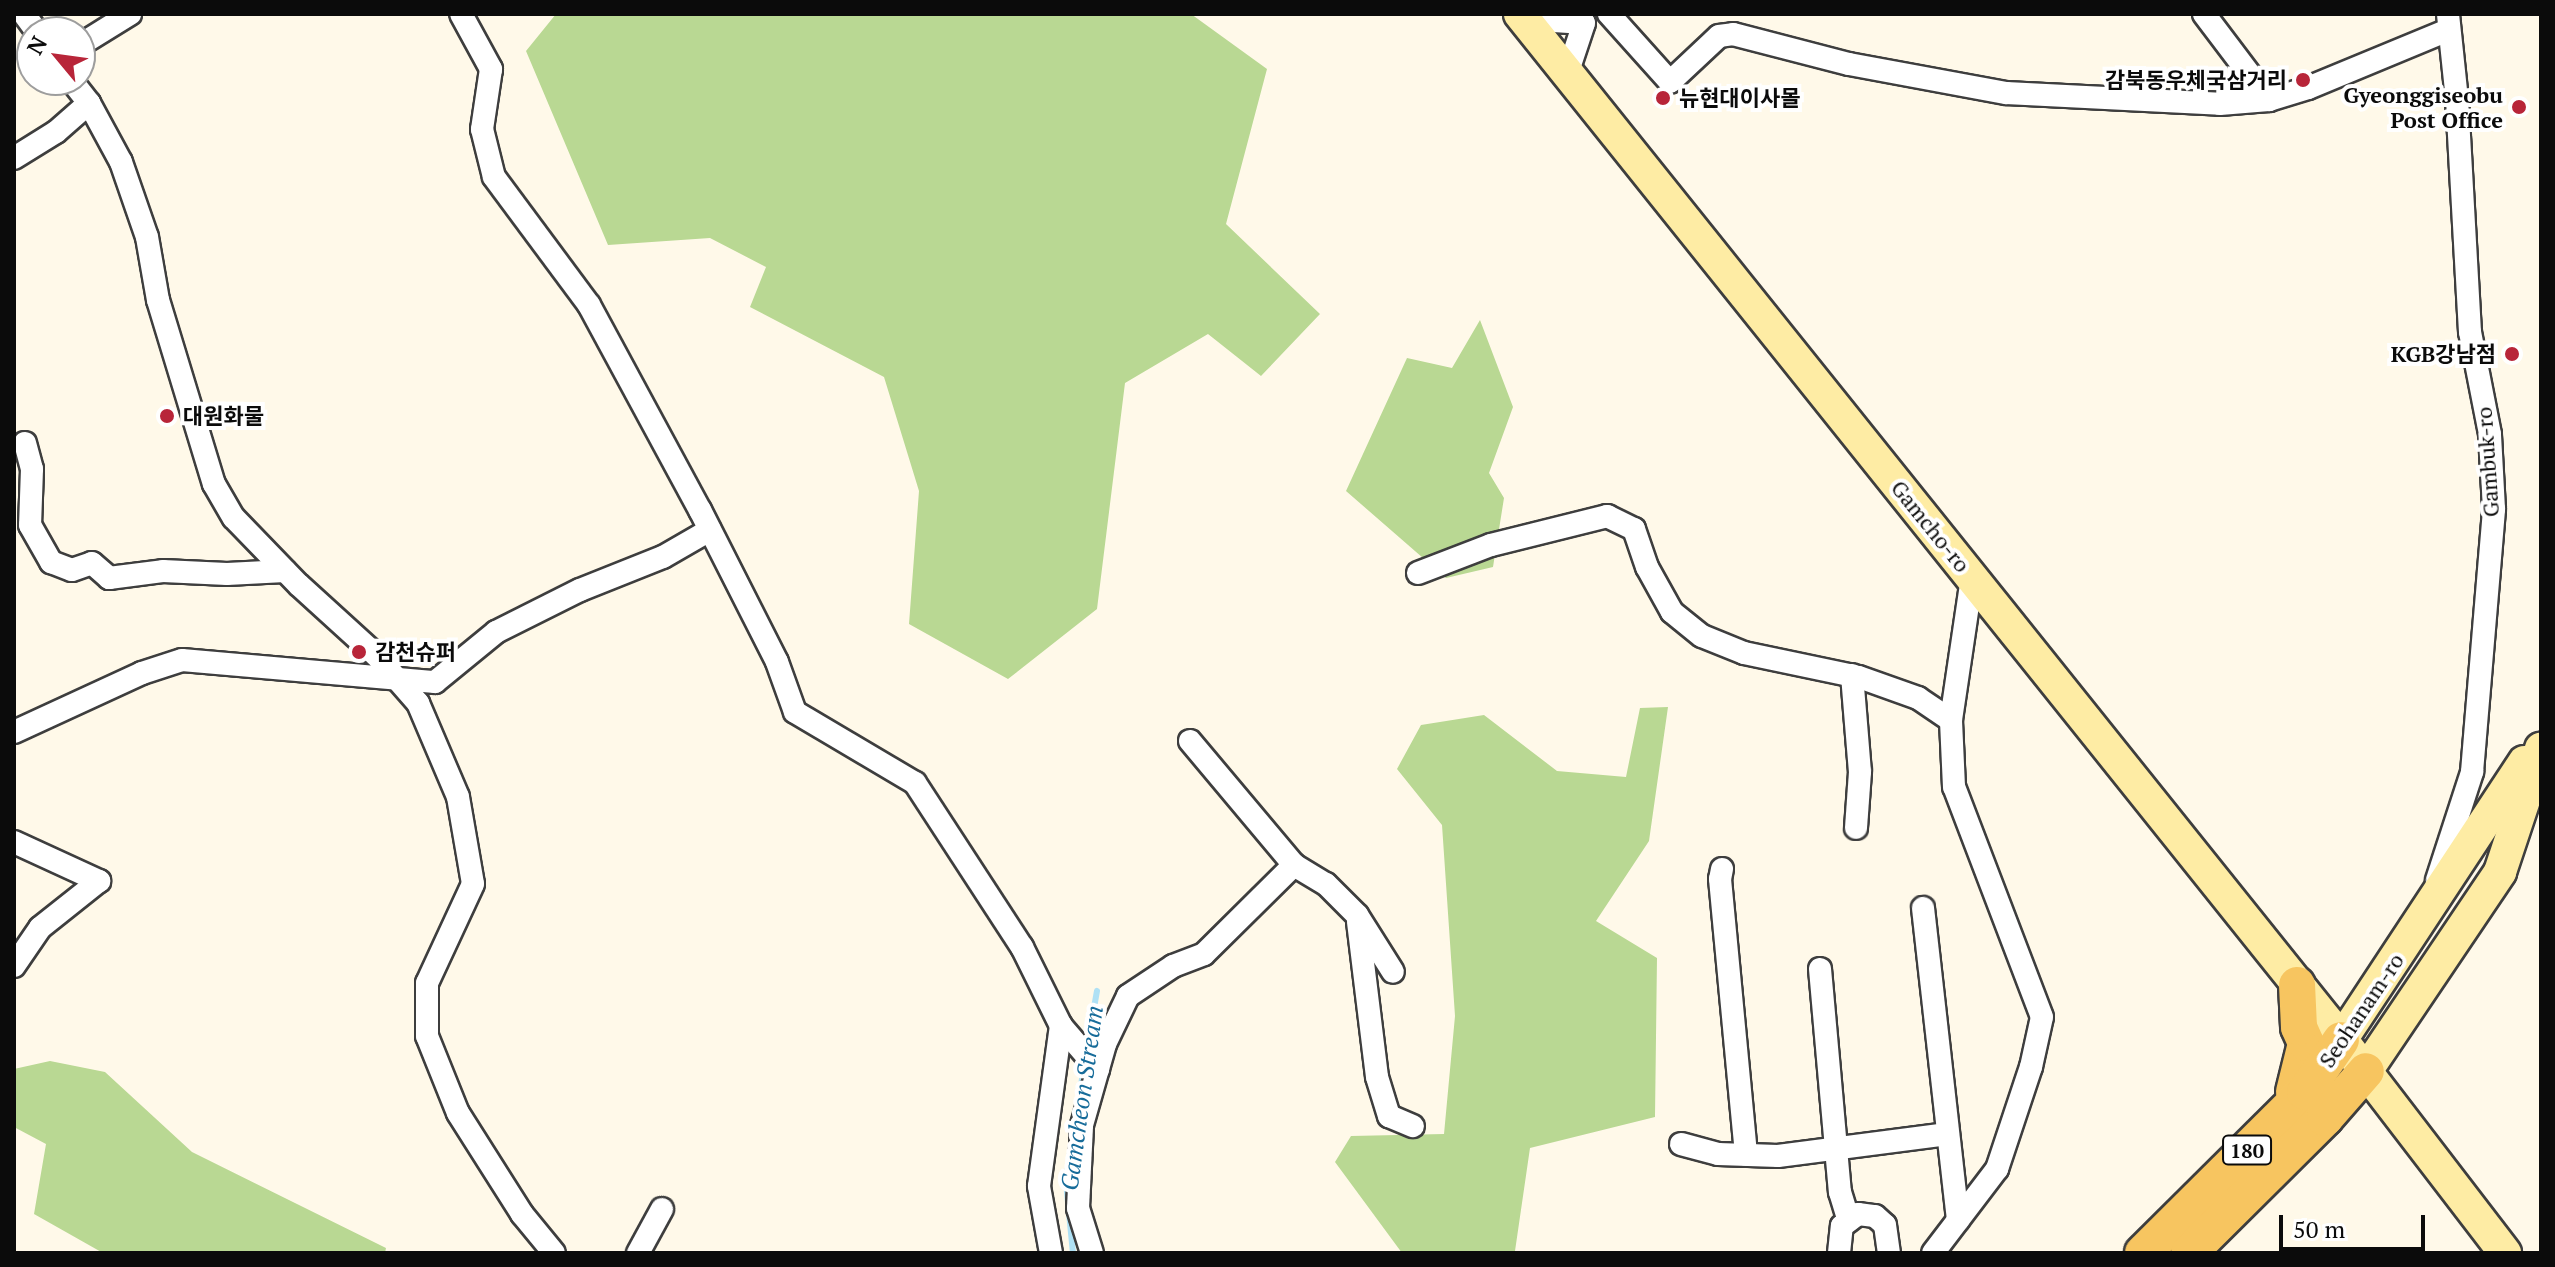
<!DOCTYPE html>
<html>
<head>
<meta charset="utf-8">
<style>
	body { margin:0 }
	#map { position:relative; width:2555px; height:1267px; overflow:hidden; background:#fff9e9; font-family:"PT Serif","Noto Sans KR",serif }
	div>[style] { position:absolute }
	.forest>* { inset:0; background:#b9d893 }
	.stream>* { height:6px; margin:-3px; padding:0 3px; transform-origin:3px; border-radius:3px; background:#afe1f5 }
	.roads { filter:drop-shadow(2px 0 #3e3e3e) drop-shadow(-2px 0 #3e3e3e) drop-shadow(0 2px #3e3e3e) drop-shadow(0 -2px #3e3e3e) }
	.street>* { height:22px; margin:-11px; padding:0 11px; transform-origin:11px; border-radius:11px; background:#fff }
	.secondary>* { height:32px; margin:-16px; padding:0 16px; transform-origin:16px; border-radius:16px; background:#feeca4 }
	.primary>* { height:36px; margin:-18px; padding:0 18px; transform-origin:18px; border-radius:18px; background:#f7c560 }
	.dots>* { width:22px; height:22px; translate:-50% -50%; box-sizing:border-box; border:4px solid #fff; border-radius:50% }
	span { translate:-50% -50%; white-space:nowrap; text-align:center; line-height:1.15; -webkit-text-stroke:8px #fff; paint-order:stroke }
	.shield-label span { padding:2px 6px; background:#fff; border:2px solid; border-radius:6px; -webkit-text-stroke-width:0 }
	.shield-label { font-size:20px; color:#0b0b0b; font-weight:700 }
	.poi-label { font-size:22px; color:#0b0b0b; font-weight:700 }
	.right { translate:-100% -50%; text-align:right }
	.left { translate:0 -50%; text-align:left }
	.street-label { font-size:22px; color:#0b0b0b }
	.water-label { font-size:24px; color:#176c9a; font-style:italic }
	.frame { position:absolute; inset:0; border:16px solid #0b0b0b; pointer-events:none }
	.north { position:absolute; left:16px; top:16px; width:80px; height:80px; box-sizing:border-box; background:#fff; border:2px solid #9d9d9d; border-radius:50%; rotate:299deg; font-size:22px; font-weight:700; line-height:32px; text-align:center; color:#0b0b0b }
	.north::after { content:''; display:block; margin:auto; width:28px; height:36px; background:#b82539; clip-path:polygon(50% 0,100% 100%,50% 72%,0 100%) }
	.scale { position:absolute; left:2279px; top:1215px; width:146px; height:36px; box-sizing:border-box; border:4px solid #0b0b0b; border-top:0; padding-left:10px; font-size:24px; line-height:28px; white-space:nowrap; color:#0b0b0b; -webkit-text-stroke:6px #fff; paint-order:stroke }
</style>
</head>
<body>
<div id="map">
	<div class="forest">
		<div style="clip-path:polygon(556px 14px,1191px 14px,1267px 69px,1226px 224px,1320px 314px,1261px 376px,1208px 334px,1125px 383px,1097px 609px,1008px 679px,909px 624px,919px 491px,884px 377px,750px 307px,766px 267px,710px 238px,608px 245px,526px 51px)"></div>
		<div style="clip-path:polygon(1480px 320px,1513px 407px,1489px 473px,1504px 498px,1493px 567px,1446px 578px,1346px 491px,1407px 358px,1452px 368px)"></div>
		<div style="clip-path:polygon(1668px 707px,1649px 841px,1596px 921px,1657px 958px,1655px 1117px,1530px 1148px,1515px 1251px,1402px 1253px,1335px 1162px,1351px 1136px,1444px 1134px,1455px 1016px,1442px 825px,1397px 769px,1421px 725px,1484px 715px,1557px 771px,1626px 777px,1640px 708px)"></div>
		<div style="clip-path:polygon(50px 1061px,105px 1072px,192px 1152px,386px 1248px,385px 1253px,103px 1253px,34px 1214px,46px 1144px,14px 1127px,14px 1069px)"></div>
	</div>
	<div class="stream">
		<div style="left:1087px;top:1047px;width:57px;rotate:-79.9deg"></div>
		<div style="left:1078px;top:1102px;width:41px;rotate:-80.1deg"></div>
		<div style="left:1070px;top:1153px;width:29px;rotate:98deg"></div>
		<div style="left:1066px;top:1182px;width:71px;rotate:84.4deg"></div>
	</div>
	<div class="roads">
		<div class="street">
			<div style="left:24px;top:14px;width:22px;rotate:54deg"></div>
			<div style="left:461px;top:14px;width:63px;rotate:61.4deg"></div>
			<div style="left:491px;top:69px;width:61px;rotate:98.5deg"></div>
			<div style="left:482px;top:129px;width:49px;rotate:76deg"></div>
			<div style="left:494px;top:177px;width:159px;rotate:53.4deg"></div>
			<div style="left:589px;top:305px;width:233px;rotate:61.6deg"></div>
			<div style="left:700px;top:510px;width:170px;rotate:63.1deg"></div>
			<div style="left:777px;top:662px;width:53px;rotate:70.2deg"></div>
			<div style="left:795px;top:712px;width:139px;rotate:30.6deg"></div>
			<div style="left:915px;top:783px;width:196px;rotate:56.9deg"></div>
			<div style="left:1022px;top:947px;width:88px;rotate:63.7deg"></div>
			<div style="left:1061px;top:1026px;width:57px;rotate:49.3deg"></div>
			<div style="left:1609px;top:14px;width:91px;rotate:48.1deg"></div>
			<div style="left:1670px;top:82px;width:67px;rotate:-43.2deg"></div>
			<div style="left:1719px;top:36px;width:14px;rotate:-8deg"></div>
			<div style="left:1733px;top:34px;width:120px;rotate:14.5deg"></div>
			<div style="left:1849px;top:64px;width:160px;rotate:10.5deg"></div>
			<div style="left:2006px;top:93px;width:214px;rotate:2.9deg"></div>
			<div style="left:2220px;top:104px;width:49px;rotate:-4.7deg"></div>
			<div style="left:2204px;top:14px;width:108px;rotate:52.9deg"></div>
			<div style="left:2269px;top:100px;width:41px;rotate:-17.1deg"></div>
			<div style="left:2308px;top:88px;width:152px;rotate:-22.5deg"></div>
			<div style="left:1524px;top:19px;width:60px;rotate:3.8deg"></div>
			<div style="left:1584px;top:23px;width:54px;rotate:108.4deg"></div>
			<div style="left:80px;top:45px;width:59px;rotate:-31.8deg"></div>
			<div style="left:71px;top:80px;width:29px;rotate:52deg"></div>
			<div style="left:89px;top:103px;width:67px;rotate:61.5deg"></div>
			<div style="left:121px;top:162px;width:79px;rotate:70.9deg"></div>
			<div style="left:147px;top:237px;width:64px;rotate:80.1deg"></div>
			<div style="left:158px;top:300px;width:192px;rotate:73.1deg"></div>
			<div style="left:214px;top:484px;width:39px;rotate:60deg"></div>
			<div style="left:234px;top:518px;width:93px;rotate:45.9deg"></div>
			<div style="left:299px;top:585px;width:104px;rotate:42.3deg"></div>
			<div style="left:376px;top:655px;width:64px;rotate:48.8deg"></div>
			<div style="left:418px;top:703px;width:102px;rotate:66.9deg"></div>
			<div style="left:458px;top:797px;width:88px;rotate:80.2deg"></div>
			<div style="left:473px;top:884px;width:109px;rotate:114.9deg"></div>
			<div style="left:427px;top:983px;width:53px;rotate:90deg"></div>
			<div style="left:427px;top:1036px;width:83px;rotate:68.1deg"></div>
			<div style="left:458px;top:1113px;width:120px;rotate:57.6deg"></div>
			<div style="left:522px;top:1214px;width:50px;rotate:50.6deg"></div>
			<div style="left:14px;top:158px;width:49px;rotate:-31.8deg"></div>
			<div style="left:56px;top:132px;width:44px;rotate:-41.3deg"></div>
			<div style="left:25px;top:443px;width:27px;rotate:75deg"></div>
			<div style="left:32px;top:469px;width:56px;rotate:92deg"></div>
			<div style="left:30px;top:525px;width:43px;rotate:60.4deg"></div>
			<div style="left:51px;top:562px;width:22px;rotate:21deg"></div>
			<div style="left:72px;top:570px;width:21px;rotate:-19deg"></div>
			<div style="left:92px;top:563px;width:23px;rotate:41deg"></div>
			<div style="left:109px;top:578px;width:54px;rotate:-7.4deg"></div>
			<div style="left:163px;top:571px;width:64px;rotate:2.7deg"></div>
			<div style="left:227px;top:574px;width:58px;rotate:-3deg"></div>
			<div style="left:1418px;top:573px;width:78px;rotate:-21deg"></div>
			<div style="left:1491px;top:545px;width:120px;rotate:-14deg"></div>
			<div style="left:1607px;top:516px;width:30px;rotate:26deg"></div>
			<div style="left:1634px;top:529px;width:40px;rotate:71.1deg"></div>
			<div style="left:1647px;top:567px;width:51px;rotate:60.9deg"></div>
			<div style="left:1672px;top:612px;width:38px;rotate:39deg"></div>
			<div style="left:1702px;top:636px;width:45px;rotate:22deg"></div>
			<div style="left:1744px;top:653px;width:117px;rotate:11.8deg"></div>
			<div style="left:1859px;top:677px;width:63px;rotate:19.6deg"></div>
			<div style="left:1918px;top:698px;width:40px;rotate:34deg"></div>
			<div style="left:1852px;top:675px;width:97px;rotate:85.3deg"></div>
			<div style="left:1860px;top:772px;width:56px;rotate:94.1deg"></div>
			<div style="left:14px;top:732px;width:141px;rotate:-24.7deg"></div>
			<div style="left:142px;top:673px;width:42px;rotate:-18deg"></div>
			<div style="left:182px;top:660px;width:254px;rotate:5deg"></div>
			<div style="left:435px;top:682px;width:79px;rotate:-39.3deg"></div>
			<div style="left:496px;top:632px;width:94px;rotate:-26.6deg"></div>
			<div style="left:580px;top:590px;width:89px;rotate:-21.7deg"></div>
			<div style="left:663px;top:557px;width:54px;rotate:-29.9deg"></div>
			<div style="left:1190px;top:741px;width:162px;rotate:50deg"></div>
			<div style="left:1294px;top:865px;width:37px;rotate:31deg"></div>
			<div style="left:1326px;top:884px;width:44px;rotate:45deg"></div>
			<div style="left:1357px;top:915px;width:67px;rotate:57.7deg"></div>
			<div style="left:14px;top:842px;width:94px;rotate:24.6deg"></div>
			<div style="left:99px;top:881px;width:75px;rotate:141.5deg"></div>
			<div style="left:40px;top:928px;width:46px;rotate:124.4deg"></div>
			<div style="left:1722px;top:869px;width:10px;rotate:101deg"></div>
			<div style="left:1720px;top:879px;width:277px;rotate:84.6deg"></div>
			<div style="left:2437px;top:880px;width:114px;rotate:-72deg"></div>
			<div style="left:2472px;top:772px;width:264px;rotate:-85.2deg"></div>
			<div style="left:2494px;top:509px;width:75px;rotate:-93.1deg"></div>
			<div style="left:2490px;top:434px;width:104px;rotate:-101.1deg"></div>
			<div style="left:2470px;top:332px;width:232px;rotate:-93.2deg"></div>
			<div style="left:2457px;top:100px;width:86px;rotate:-96deg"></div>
			<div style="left:1923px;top:908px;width:314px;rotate:83.6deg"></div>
			<div style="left:1358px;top:922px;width:156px;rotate:83deg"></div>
			<div style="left:1377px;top:1077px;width:41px;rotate:72.9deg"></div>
			<div style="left:1389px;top:1116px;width:26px;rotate:23deg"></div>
			<div style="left:1820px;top:969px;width:224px;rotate:84.9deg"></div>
			<div style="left:1840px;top:1192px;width:30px;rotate:73deg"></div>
			<div style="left:1681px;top:1144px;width:38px;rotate:15deg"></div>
			<div style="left:1718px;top:1154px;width:60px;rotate:1.9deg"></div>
			<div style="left:1778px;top:1156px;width:171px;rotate:-7.4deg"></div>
			<div style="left:638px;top:1253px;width:50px;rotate:-61.4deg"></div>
			<div style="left:1051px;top:1253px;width:68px;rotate:-100.2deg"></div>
			<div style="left:1039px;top:1186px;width:162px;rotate:-82.2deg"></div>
			<div style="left:1092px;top:1253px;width:47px;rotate:-107.3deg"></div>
			<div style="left:1078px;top:1208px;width:83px;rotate:-87.2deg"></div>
			<div style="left:1082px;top:1125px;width:84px;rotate:-74.1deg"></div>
			<div style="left:1105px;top:1044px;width:53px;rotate:-64.4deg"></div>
			<div style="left:1128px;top:996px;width:54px;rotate:-33.7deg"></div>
			<div style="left:1173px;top:966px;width:33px;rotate:-21deg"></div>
			<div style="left:1204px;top:954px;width:127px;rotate:-44.7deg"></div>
			<div style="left:1839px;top:1253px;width:27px;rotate:-84deg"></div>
			<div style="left:1842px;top:1226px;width:20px;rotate:-37deg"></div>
			<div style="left:1858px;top:1214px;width:17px;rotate:7deg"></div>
			<div style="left:1875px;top:1216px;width:13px;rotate:42deg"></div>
			<div style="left:1885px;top:1225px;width:28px;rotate:82deg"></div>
			<div style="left:1933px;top:1253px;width:106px;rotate:-52.7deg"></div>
			<div style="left:1997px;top:1169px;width:108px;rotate:-71.6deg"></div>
			<div style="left:2031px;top:1067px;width:51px;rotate:-77.6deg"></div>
			<div style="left:2042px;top:1017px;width:246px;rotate:-110.9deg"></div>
			<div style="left:1954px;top:787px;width:67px;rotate:-92.6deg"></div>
			<div style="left:1951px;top:720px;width:145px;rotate:-81.6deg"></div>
		</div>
		<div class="secondary">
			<div style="left:1520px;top:14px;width:1297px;rotate:51.29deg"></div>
			<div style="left:2331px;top:1026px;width:286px;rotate:52.5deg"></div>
			<div style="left:2341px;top:1040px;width:333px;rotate:-56.6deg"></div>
			<div style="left:2366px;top:1071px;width:240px;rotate:-56deg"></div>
			<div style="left:2500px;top:872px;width:130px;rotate:-71.6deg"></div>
		</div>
		<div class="primary">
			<div style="left:2294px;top:1092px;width:50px;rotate:-76.2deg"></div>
			<div style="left:2306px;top:1043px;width:17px;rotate:-114deg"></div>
			<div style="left:2299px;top:1027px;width:42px;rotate:-92.7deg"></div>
			<div style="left:2143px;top:1253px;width:228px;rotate:-44.8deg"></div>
			<div style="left:2305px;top:1092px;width:63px;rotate:-55.3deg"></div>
			<div style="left:2189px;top:1253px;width:192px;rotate:-44.8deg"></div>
			<div style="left:2325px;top:1118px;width:62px;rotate:-48.9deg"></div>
		</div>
	</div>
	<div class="dots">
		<div style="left:2303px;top:80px;background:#b82539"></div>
		<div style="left:1663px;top:98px;background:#b82539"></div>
		<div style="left:2519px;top:107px;background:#b82539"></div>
		<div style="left:2512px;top:354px;background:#b82539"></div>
		<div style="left:167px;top:416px;background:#b82539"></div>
		<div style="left:359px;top:652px;background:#b82539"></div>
	</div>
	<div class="shield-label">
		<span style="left:2247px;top:1150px">180</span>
	</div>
	<div class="poi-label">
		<span class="right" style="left:2287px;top:80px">감북동우체국삼거리</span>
		<span class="right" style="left:2503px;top:107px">Gyeonggiseobu<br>Post Office</span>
		<span class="left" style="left:1679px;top:98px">뉴현대이사몰</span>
		<span class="right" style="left:2496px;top:354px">KGB강남점</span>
		<span class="left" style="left:183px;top:416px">대원화물</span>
		<span class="left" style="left:375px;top:652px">감천슈퍼</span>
	</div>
	<div class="street-label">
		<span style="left:2487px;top:462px;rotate:-94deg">Gambuk-ro</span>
		<span style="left:1931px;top:526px;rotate:51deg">Gamcho-ro</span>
		<span style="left:2361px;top:1010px;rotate:-56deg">Seohanam-ro</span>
	</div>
	<div class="water-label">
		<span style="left:1082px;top:1098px;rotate:-82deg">Gamcheon Stream</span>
	</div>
	<div class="frame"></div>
	<div class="north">N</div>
	<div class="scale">50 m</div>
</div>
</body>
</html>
